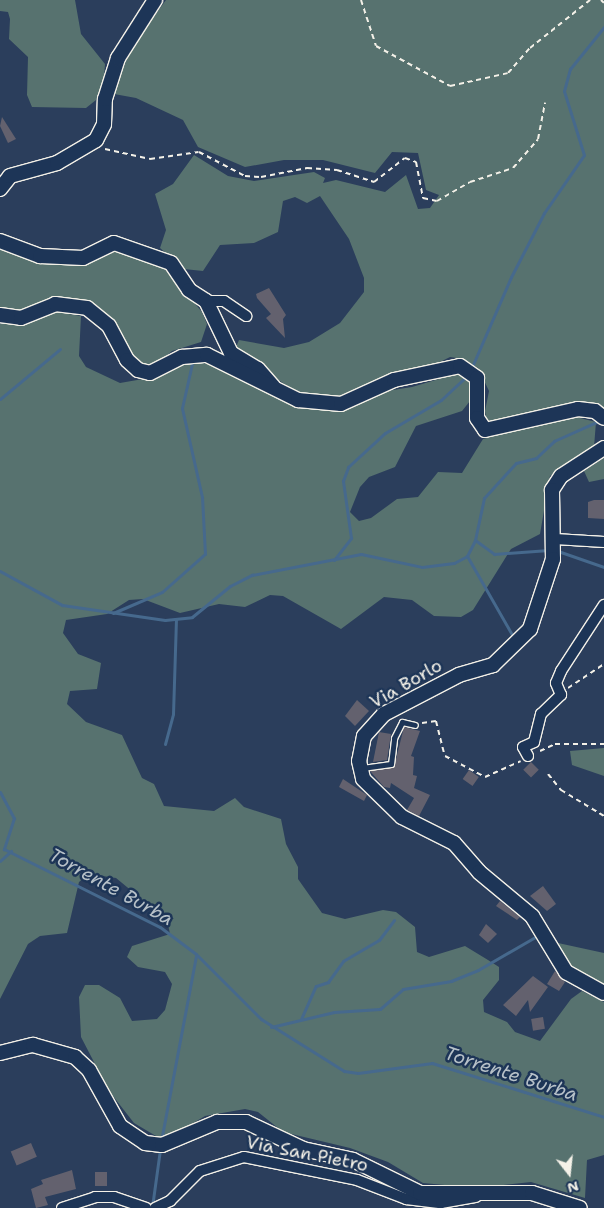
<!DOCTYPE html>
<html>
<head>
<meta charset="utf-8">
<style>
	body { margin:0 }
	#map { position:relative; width:604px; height:1208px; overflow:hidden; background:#2b3e5c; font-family:"Shantell Sans",sans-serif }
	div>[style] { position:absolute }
	.green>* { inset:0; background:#57726f }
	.stream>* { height:3px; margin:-1.5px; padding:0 1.5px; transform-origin:1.5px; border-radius:1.5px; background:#46698d }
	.building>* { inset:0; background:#63616e; transform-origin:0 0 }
	.path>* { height:2px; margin-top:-1px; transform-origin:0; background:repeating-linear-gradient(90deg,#f4f1e8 0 5px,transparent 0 9px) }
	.roads { filter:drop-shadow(1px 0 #f4f1e8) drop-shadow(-1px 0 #f4f1e8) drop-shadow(0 1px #f4f1e8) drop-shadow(0 -1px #f4f1e8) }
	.lane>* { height:5px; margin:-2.5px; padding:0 2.5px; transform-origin:2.5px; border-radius:2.5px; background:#1d3557 }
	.street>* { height:10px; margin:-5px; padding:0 5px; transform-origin:5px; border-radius:5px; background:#1d3557 }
	.secondary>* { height:14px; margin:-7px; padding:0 7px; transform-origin:7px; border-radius:7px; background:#1d3557 }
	span { translate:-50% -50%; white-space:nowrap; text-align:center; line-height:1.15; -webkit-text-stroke:5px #1d3557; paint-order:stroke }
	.street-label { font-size:18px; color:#f4f1e8 }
	.water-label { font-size:19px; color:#b7c1c8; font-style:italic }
	.north { position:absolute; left:544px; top:1148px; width:50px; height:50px; -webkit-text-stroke:4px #1d3557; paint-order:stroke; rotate:164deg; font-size:14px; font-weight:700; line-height:20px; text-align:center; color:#f4f1e8 }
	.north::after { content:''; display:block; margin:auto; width:18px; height:22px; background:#f4f1e8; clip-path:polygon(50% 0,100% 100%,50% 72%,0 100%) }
</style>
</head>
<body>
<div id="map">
	<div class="green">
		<div style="clip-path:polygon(0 0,75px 0,81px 34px,105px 64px,103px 90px,96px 100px,86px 108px,32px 107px,27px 95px,28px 57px,9px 39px,10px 19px,8px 12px,0 11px)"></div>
		<div style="clip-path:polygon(166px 0,604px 0,604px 409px,580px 403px,553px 407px,495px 426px,487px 423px,485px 411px,489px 391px,478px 368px,463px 359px,450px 357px,426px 369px,388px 375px,332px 399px,295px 391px,241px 355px,236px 347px,239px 340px,284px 348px,309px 342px,340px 323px,364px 292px,364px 278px,349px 239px,320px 196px,307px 203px,295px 197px,283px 201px,278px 232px,254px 243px,220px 245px,203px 271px,184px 269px,160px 248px,166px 230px,155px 194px,173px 184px,194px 155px,228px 176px,254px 181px,314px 172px,325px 178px,323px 183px,336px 180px,385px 192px,406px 175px,418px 209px,430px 208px,439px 195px,426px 190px,418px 153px,392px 152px,375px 173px,323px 160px,284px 160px,245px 167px,198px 147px,183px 120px,136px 98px,114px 94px,131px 47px)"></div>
		<div style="clip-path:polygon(0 246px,24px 256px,112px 249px,164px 266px,202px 312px,207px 324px,201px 342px,172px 351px,157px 364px,144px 364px,133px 358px,118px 328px,102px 311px,78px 300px,56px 298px,17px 312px,0 310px)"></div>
		<div style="clip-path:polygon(50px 311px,81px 316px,79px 356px,86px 367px,120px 383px,160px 376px,177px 364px,196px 362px,215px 365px,297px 405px,412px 387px,459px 373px,472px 380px,470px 401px,462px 411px,416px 426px,395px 467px,369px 477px,360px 487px,350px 512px,359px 521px,371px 518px,397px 499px,418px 497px,438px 472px,462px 473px,483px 439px,568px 415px,596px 422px,594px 447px,550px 476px,540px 534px,511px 549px,473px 610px,461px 617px,434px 616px,412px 600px,384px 597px,341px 629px,283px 596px,270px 595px,245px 607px,219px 604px,180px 613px,143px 599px,129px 600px,107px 614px,66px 620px,63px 633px,78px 654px,101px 663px,97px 689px,70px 691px,67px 704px,86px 722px,122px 735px,142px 778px,154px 784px,164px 806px,214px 811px,235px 798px,244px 807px,281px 819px,286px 844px,298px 867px,298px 879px,322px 913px,345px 919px,383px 910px,396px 912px,415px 927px,417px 952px,429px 957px,465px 946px,488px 960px,499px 967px,499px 980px,483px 1000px,484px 1012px,507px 1022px,515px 1032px,540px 1041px,571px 999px,582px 991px,604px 1002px,604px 1155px,587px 1160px,585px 1198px,531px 1182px,477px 1188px,423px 1183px,388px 1162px,350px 1148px,283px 1132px,258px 1112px,245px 1109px,205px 1116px,170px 1137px,156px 1136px,134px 1123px,109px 1091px,81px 1037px,79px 997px,85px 985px,99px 985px,120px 998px,132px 1021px,157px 1019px,165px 1010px,172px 984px,165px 972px,138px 967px,127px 957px,132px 946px,170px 934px,167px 920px,116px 878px,89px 874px,79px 882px,67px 933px,40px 936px,28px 944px,0 999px,0 324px,26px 322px)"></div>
		<div style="clip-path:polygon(604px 458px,604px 479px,589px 482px,584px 471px)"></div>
		<div style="clip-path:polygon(604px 748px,604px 776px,572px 765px,570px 751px)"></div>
		<div style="clip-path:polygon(558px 943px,604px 953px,604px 987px,575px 973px)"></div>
	</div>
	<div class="stream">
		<div style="left:471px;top:369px;width:100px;rotate:-66.5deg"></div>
		<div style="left:511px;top:277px;width:72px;rotate:-62.7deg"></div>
		<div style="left:544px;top:213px;width:70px;rotate:-55.4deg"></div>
		<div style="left:584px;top:155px;width:67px;rotate:-107.4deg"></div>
		<div style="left:564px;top:91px;width:23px;rotate:-75deg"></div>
		<div style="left:570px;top:69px;width:54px;rotate:-51deg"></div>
		<div style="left:0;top:399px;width:78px;rotate:-39.8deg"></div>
		<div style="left:475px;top:540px;width:24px;rotate:36deg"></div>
		<div style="left:494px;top:554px;width:55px;rotate:-4.2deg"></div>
		<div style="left:555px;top:550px;width:52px;rotate:19.1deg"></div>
		<div style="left:467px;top:556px;width:95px;rotate:60.2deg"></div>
		<div style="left:334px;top:560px;width:28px;rotate:-52deg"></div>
		<div style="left:351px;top:538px;width:58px;rotate:-98deg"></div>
		<div style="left:343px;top:481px;width:15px;rotate:-70deg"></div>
		<div style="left:348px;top:467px;width:50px;rotate:-42.6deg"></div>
		<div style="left:385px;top:433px;width:65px;rotate:-30.5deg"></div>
		<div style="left:441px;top:400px;width:37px;rotate:-43deg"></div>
		<div style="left:0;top:571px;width:71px;rotate:28.7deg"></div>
		<div style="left:62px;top:605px;width:104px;rotate:8.3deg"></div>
		<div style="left:165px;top:620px;width:27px;rotate:-6deg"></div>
		<div style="left:192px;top:617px;width:49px;rotate:-39.2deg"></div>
		<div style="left:230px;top:586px;width:25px;rotate:-27deg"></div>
		<div style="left:252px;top:575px;width:111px;rotate:-10.9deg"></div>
		<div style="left:361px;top:554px;width:62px;rotate:12deg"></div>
		<div style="left:422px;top:567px;width:32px;rotate:-7deg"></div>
		<div style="left:454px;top:563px;width:15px;rotate:-28deg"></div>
		<div style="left:467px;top:556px;width:18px;rotate:-63deg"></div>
		<div style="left:475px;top:540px;width:43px;rotate:-77.9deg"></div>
		<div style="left:484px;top:498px;width:47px;rotate:-47.6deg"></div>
		<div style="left:516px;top:463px;width:21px;rotate:-14deg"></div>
		<div style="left:536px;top:458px;width:25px;rotate:-43deg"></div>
		<div style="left:554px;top:441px;width:51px;rotate:-24.1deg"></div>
		<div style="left:113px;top:613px;width:53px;rotate:-23.2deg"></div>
		<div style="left:162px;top:592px;width:57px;rotate:-41.5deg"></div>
		<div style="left:205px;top:554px;width:57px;rotate:-93deg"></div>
		<div style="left:202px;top:497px;width:91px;rotate:-102.7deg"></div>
		<div style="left:182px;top:408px;width:50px;rotate:-77.3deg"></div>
		<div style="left:165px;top:744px;width:31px;rotate:-75deg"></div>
		<div style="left:173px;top:714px;width:95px;rotate:-88.2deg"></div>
		<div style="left:0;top:792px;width:30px;rotate:62deg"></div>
		<div style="left:14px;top:818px;width:33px;rotate:108deg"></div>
		<div style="left:4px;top:849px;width:174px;rotate:26.6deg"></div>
		<div style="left:160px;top:927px;width:45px;rotate:36.9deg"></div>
		<div style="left:196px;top:954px;width:92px;rotate:45deg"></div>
		<div style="left:261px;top:1019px;width:98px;rotate:32.1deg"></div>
		<div style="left:344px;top:1071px;width:14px;rotate:8deg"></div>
		<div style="left:358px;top:1073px;width:75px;rotate:-7.7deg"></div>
		<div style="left:432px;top:1063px;width:180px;rotate:17.4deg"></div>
		<div style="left:0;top:861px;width:15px;rotate:-42deg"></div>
		<div style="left:301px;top:1019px;width:36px;rotate:-66deg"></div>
		<div style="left:316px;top:986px;width:13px;rotate:-18deg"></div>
		<div style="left:328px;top:982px;width:26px;rotate:-54deg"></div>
		<div style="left:343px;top:961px;width:42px;rotate:-30.3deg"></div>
		<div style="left:379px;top:940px;width:25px;rotate:-53deg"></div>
		<div style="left:271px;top:1027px;width:65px;rotate:-13.4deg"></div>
		<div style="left:334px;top:1012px;width:46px;rotate:-3.7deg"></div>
		<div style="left:380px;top:1009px;width:30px;rotate:-41deg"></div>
		<div style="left:403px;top:989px;width:49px;rotate:-9.5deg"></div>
		<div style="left:451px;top:981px;width:29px;rotate:-22deg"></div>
		<div style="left:478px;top:970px;width:68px;rotate:-30deg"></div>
		<div style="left:161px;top:1141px;width:189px;rotate:-79.3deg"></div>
		<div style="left:152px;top:1207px;width:59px;rotate:-82.1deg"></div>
	</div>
	<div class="building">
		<div style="clip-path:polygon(2px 117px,16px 139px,8px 143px,0 126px)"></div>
		<div style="clip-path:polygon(269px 288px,286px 315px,283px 319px,285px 338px,266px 318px,271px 314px,257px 298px,256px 294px)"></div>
		<div style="clip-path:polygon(594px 500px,604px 500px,604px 519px,588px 518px,588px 502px)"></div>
		<div style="clip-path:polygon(357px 700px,369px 711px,355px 726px,345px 716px)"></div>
		<div style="clip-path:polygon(404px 727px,420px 731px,411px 756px,414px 757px,413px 775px,417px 776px,414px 788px,430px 795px,419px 816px,407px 810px,414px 798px,391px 783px,390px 788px,384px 787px,370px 771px,394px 767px)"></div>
		<div style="clip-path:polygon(379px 732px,391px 734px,387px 760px,373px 762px)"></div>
		<div style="left:531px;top:762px;width:11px;height:11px;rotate:45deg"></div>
		<div style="left:469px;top:770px;width:12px;height:11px;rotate:35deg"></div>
		<div style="clip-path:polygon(343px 779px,367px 795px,364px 801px,339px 787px)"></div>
		<div style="clip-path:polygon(543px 886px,556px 904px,547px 911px,530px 896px)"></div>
		<div style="clip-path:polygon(500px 901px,520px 917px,517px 920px,496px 906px)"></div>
		<div style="clip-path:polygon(486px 924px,497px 934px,488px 943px,479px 935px)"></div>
		<div style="clip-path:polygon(555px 971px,565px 982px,559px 991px,547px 984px)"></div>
		<div style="clip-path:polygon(533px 976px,548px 987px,530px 1012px,528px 1000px,516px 1016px,503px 1005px)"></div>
		<div style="left:543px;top:1017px;width:12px;height:12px;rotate:81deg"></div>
		<div style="left:31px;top:1143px;width:15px;height:22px;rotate:67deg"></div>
		<div style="clip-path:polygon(72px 1170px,76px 1189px,45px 1197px,48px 1205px,36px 1208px,31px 1189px,43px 1184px,41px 1180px)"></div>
		<div style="left:107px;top:1172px;width:14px;height:12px;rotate:90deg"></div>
	</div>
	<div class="path">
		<div style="left:361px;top:0;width:48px;rotate:71.9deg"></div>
		<div style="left:376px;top:46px;width:84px;rotate:28.4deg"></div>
		<div style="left:450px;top:86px;width:59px;rotate:-12.6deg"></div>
		<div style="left:508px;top:73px;width:33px;rotate:-49deg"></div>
		<div style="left:530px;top:48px;width:77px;rotate:-38.7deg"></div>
		<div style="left:601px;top:0;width:4px;rotate:45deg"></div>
		<div style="left:105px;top:149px;width:46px;rotate:12.5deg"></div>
		<div style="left:150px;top:159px;width:49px;rotate:-8.1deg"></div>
		<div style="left:199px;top:152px;width:52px;rotate:27.6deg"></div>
		<div style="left:245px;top:176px;width:16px;rotate:4deg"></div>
		<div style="left:261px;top:177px;width:47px;rotate:-11.1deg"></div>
		<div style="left:307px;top:168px;width:30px;rotate:4deg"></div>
		<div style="left:337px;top:170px;width:39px;rotate:18deg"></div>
		<div style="left:374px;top:182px;width:39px;rotate:-38deg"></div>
		<div style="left:405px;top:158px;width:12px;rotate:20deg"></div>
		<div style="left:416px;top:162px;width:37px;rotate:79deg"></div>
		<div style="left:423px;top:198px;width:14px;rotate:12deg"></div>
		<div style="left:437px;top:201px;width:38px;rotate:-30deg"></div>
		<div style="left:470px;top:182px;width:45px;rotate:-18deg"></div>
		<div style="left:513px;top:168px;width:38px;rotate:-49deg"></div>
		<div style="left:538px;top:139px;width:37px;rotate:-79deg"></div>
		<div style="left:568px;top:688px;width:43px;rotate:-33.7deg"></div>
		<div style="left:422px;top:723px;width:14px;rotate:-8deg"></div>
		<div style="left:436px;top:721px;width:36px;rotate:76deg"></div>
		<div style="left:445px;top:756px;width:45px;rotate:27.7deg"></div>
		<div style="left:485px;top:777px;width:39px;rotate:-24deg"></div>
		<div style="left:540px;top:751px;width:17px;rotate:-25deg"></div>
		<div style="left:555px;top:744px;width:49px"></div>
		<div style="left:548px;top:774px;width:21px;rotate:51deg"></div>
		<div style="left:561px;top:790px;width:50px;rotate:31.2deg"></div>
	</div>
	<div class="roads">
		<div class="lane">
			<div style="left:362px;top:768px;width:29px;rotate:-8deg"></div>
			<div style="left:391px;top:764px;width:26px;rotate:-83deg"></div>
			<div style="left:394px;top:738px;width:18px;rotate:-63deg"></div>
			<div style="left:402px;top:722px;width:13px;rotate:13deg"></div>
		</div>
		<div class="street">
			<div style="left:206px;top:301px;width:18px"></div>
			<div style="left:224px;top:301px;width:27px;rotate:34deg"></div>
			<div style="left:555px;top:539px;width:49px;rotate:3.5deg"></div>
			<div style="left:528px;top:756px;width:10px;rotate:-119deg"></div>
			<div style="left:523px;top:747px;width:12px;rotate:-24deg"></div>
			<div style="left:534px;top:742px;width:29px;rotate:-76deg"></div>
			<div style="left:541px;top:714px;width:28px;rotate:-44deg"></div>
			<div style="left:561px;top:695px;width:13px;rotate:-113deg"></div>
			<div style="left:556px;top:683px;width:13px;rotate:-67deg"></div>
			<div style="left:561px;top:671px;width:79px;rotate:-56.9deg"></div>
			<div style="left:62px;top:1208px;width:35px;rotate:-18deg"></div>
			<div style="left:95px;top:1197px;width:19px"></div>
			<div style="left:114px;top:1197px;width:34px;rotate:19deg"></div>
			<div style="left:155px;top:1208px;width:17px;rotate:-25deg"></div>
			<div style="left:170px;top:1201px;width:42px;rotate:-45deg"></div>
			<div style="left:200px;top:1171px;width:46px;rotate:-17.7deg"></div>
			<div style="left:244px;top:1157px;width:115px;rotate:11.5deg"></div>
			<div style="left:357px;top:1180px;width:53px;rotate:21.2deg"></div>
			<div style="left:406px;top:1199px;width:35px;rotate:7deg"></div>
			<div style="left:441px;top:1203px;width:36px;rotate:-10deg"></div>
		</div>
		<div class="secondary">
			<div style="left:0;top:189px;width:16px;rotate:-52deg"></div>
			<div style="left:10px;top:176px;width:49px;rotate:-15.5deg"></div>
			<div style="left:57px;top:163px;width:45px;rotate:-30.5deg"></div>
			<div style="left:96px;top:140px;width:18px;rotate:-63deg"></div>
			<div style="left:104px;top:124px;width:25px;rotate:-88deg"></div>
			<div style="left:105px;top:99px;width:43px;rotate:-72.4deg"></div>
			<div style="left:118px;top:58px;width:69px;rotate:-57.5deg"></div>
			<div style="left:0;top:241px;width:43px;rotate:20.6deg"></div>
			<div style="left:40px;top:256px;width:43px;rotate:2.7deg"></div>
			<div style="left:83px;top:258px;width:34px;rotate:-26deg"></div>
			<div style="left:114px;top:243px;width:60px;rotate:19.3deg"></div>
			<div style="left:171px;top:263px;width:32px;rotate:56deg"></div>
			<div style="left:189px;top:290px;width:20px;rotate:33deg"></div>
			<div style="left:206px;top:301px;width:58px;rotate:64.3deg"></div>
			<div style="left:231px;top:353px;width:31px;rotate:31deg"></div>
			<div style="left:258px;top:369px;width:23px;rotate:49deg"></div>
			<div style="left:0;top:315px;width:21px;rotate:8deg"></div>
			<div style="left:21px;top:318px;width:37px;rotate:-22deg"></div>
			<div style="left:55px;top:304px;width:32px;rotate:7deg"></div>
			<div style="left:87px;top:308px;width:28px;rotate:39deg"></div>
			<div style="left:109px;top:326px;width:38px;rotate:62deg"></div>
			<div style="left:127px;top:360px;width:15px;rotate:42deg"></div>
			<div style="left:138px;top:370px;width:12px;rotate:14deg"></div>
			<div style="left:150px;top:373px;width:36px;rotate:-27deg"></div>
			<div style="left:182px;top:357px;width:25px;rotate:-5deg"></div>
			<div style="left:207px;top:355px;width:102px;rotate:26.3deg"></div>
			<div style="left:298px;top:400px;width:43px;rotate:5.3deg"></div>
			<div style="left:341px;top:404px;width:58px;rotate:-24.4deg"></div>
			<div style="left:394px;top:380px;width:67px;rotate:-12deg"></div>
			<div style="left:460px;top:366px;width:21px;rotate:35deg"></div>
			<div style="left:477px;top:378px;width:40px;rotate:90deg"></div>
			<div style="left:477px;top:418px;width:14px;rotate:56deg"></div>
			<div style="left:485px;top:430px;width:95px;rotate:-12.7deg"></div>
			<div style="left:578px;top:409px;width:17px;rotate:7deg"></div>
			<div style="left:595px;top:411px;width:11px;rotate:38deg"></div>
			<div style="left:604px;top:448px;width:51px;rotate:146.9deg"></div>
			<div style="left:561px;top:476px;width:17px;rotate:123deg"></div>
			<div style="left:552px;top:490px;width:69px;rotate:89.2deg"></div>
			<div style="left:553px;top:559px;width:74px;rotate:108.2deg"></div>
			<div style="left:530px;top:629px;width:52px;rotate:135.8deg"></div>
			<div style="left:493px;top:665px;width:35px;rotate:164deg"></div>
			<div style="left:459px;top:675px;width:85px;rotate:152.5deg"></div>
			<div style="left:384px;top:714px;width:30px;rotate:132deg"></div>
			<div style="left:364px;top:736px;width:25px;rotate:101deg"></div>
			<div style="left:359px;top:761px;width:18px;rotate:77deg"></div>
			<div style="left:363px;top:779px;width:54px;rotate:44.3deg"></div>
			<div style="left:402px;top:817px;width:58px;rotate:26.6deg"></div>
			<div style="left:454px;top:843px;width:38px;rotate:49deg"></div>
			<div style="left:479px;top:872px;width:69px;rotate:39.7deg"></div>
			<div style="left:532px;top:916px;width:66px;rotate:58.7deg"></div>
			<div style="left:566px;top:972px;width:43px;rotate:28.9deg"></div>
			<div style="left:0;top:1053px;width:34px;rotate:-14deg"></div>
			<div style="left:33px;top:1045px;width:44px;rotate:15.9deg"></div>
			<div style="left:75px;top:1057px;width:19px;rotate:43deg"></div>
			<div style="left:89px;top:1070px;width:64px;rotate:61deg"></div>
			<div style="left:120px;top:1126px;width:30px;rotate:34deg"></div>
			<div style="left:145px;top:1143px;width:17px;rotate:7deg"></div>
			<div style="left:162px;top:1145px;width:60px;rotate:-22.7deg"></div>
			<div style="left:217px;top:1122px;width:29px"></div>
			<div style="left:246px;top:1122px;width:63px;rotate:25.3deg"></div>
			<div style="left:303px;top:1149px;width:51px;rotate:12.4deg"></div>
			<div style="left:353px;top:1160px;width:75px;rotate:26.2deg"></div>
			<div style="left:420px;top:1193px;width:112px"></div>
			<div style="left:532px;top:1193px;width:50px;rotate:17.4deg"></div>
		</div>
	</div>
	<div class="street-label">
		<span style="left:406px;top:684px;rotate:-30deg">Via Borlo</span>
		<span style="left:307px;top:1154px;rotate:11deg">Via San Pietro</span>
	</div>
	<div class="water-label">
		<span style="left:111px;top:887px;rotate:29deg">Torrente Burba</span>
		<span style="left:511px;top:1074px;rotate:18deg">Torrente Burba</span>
	</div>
	<div class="north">N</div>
</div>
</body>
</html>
